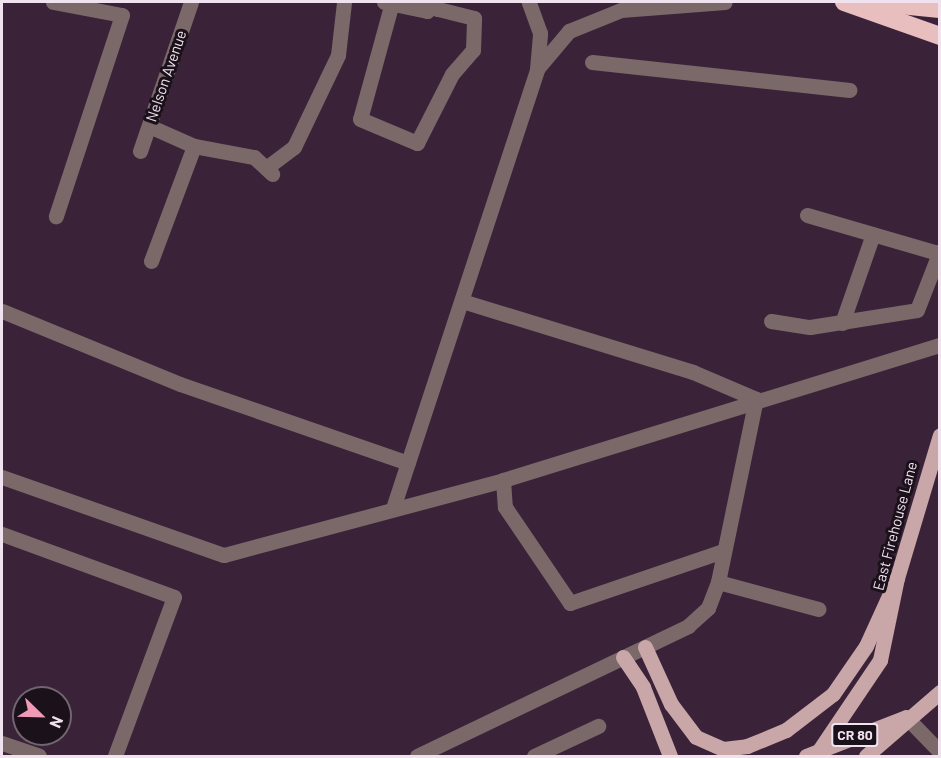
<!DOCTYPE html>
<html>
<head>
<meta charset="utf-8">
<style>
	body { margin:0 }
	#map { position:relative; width:941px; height:758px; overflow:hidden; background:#3a2339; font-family:Barlow,sans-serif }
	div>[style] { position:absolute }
	.minor>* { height:15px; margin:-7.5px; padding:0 7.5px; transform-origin:7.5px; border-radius:7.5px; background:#7b696a }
	.major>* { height:15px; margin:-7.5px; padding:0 7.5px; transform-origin:7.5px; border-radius:7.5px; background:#c9a6a7 }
	.highway>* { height:18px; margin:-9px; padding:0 9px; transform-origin:9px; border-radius:9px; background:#e9bebf }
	span { translate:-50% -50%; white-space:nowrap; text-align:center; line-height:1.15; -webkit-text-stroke:6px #1b111a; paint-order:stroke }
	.shield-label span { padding:2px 4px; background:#1b111a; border:2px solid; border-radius:4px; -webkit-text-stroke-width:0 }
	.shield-label { font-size:14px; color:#f1e2f0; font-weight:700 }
	.street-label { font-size:15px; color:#f1e2f0 }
	.frame { position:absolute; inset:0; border:3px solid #f1e2f0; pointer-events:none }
	.north { position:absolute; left:12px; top:686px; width:60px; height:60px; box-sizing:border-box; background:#1b111a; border:2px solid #716570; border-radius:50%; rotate:113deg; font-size:16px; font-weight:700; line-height:24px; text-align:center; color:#f1e2f0 }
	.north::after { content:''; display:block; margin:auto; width:21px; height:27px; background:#f09ab6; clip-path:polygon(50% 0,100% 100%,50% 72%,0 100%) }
</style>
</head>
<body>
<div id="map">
	<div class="minor">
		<div style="left:53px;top:2px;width:70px;rotate:10.7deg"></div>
		<div style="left:122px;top:15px;width:212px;rotate:108.2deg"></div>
		<div style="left:384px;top:2px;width:44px;rotate:11.8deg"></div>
		<div style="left:427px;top:11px;width:10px;rotate:-61deg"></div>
		<div style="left:391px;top:6px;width:117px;rotate:105.3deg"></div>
		<div style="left:360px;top:119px;width:62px;rotate:22.8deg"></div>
		<div style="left:417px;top:143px;width:77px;rotate:-63.1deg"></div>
		<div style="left:452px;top:74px;width:32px;rotate:-49deg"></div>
		<div style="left:473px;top:50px;width:32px;rotate:-88deg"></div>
		<div style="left:474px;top:18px;width:38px;rotate:-166deg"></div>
		<div style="left:437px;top:9px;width:8px;rotate:-120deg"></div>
		<div style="left:592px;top:62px;width:259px;rotate:6.2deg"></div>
		<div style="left:537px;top:69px;width:50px;rotate:-49.9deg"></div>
		<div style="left:569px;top:31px;width:56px;rotate:-22deg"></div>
		<div style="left:621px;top:10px;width:104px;rotate:-4.4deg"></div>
		<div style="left:149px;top:126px;width:49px;rotate:24deg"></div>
		<div style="left:194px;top:146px;width:61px;rotate:10.4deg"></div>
		<div style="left:254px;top:157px;width:25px;rotate:43deg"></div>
		<div style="left:140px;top:151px;width:157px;rotate:-71.1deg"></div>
		<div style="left:266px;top:168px;width:35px;rotate:-37deg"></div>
		<div style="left:294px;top:147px;width:102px;rotate:-64.4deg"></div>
		<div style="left:338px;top:55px;width:53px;rotate:-83.5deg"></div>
		<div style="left:807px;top:215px;width:136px;rotate:16.2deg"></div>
		<div style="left:151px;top:261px;width:123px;rotate:-69.5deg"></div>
		<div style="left:2px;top:311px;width:192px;rotate:22.3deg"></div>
		<div style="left:180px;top:384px;width:241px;rotate:19.1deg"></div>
		<div style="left:771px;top:321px;width:39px;rotate:9deg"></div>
		<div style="left:810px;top:327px;width:108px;rotate:-9deg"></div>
		<div style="left:917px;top:310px;width:63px;rotate:-68.7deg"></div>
		<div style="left:842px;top:323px;width:94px;rotate:-70.8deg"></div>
		<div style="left:2px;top:477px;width:235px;rotate:19.4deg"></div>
		<div style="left:224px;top:555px;width:289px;rotate:-15deg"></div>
		<div style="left:503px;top:480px;width:457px;rotate:-17.2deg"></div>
		<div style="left:503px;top:480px;width:27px;rotate:86deg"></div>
		<div style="left:505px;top:507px;width:116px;rotate:55.9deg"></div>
		<div style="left:570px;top:603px;width:162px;rotate:-18.8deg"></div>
		<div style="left:394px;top:505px;width:459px;rotate:-71.8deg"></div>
		<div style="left:537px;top:69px;width:36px;rotate:-85deg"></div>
		<div style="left:540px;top:33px;width:33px;rotate:-110deg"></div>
		<div style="left:2px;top:534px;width:183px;rotate:20.1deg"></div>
		<div style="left:174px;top:597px;width:170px;rotate:110.4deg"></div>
		<div style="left:718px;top:582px;width:104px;rotate:15.1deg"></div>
		<div style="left:906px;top:717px;width:49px;rotate:45.8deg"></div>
		<div style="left:2px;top:743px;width:39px;rotate:19deg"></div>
		<div style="left:417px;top:756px;width:301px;rotate:-25.6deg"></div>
		<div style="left:688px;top:626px;width:27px;rotate:-42deg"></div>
		<div style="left:708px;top:608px;width:28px;rotate:-69deg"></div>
		<div style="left:718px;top:582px;width:187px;rotate:-78.3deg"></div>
		<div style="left:756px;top:399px;width:69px;rotate:-156.8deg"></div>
		<div style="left:693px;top:372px;width:242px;rotate:-162.9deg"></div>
		<div style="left:534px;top:756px;width:71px;rotate:-25.1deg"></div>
	</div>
	<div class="major">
		<div style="left:645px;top:647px;width:63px;rotate:65.5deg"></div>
		<div style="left:671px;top:704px;width:41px;rotate:52.9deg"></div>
		<div style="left:696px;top:737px;width:30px;rotate:24deg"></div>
		<div style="left:723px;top:749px;width:24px;rotate:-7deg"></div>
		<div style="left:747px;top:746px;width:42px;rotate:-22.3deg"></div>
		<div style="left:786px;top:730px;width:59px;rotate:-37.5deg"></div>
		<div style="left:833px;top:694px;width:58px;rotate:-55.5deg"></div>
		<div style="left:866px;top:646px;width:75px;rotate:-65.5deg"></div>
		<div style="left:623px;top:657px;width:36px;rotate:56deg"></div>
		<div style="left:643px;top:687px;width:74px;rotate:68.6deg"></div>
		<div style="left:818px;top:752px;width:111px;rotate:-56deg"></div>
		<div style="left:880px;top:660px;width:84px;rotate:-78.3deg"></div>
		<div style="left:897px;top:578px;width:149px;rotate:-73.3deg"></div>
		<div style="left:806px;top:756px;width:107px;rotate:-21.3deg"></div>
		<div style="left:866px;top:756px;width:98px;rotate:-40.9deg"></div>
	</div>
	<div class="highway">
		<div style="left:844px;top:2px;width:102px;rotate:19.5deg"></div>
		<div style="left:870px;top:2px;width:70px;rotate:5.7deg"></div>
	</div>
	<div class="shield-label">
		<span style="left:855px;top:735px">CR 80</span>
	</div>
	<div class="street-label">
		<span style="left:166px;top:76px;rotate:-71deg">Nelson Avenue</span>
		<span style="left:895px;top:526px;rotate:-75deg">East Firehouse Lane</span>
	</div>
	<div class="frame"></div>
	<div class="north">N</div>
</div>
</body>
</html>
